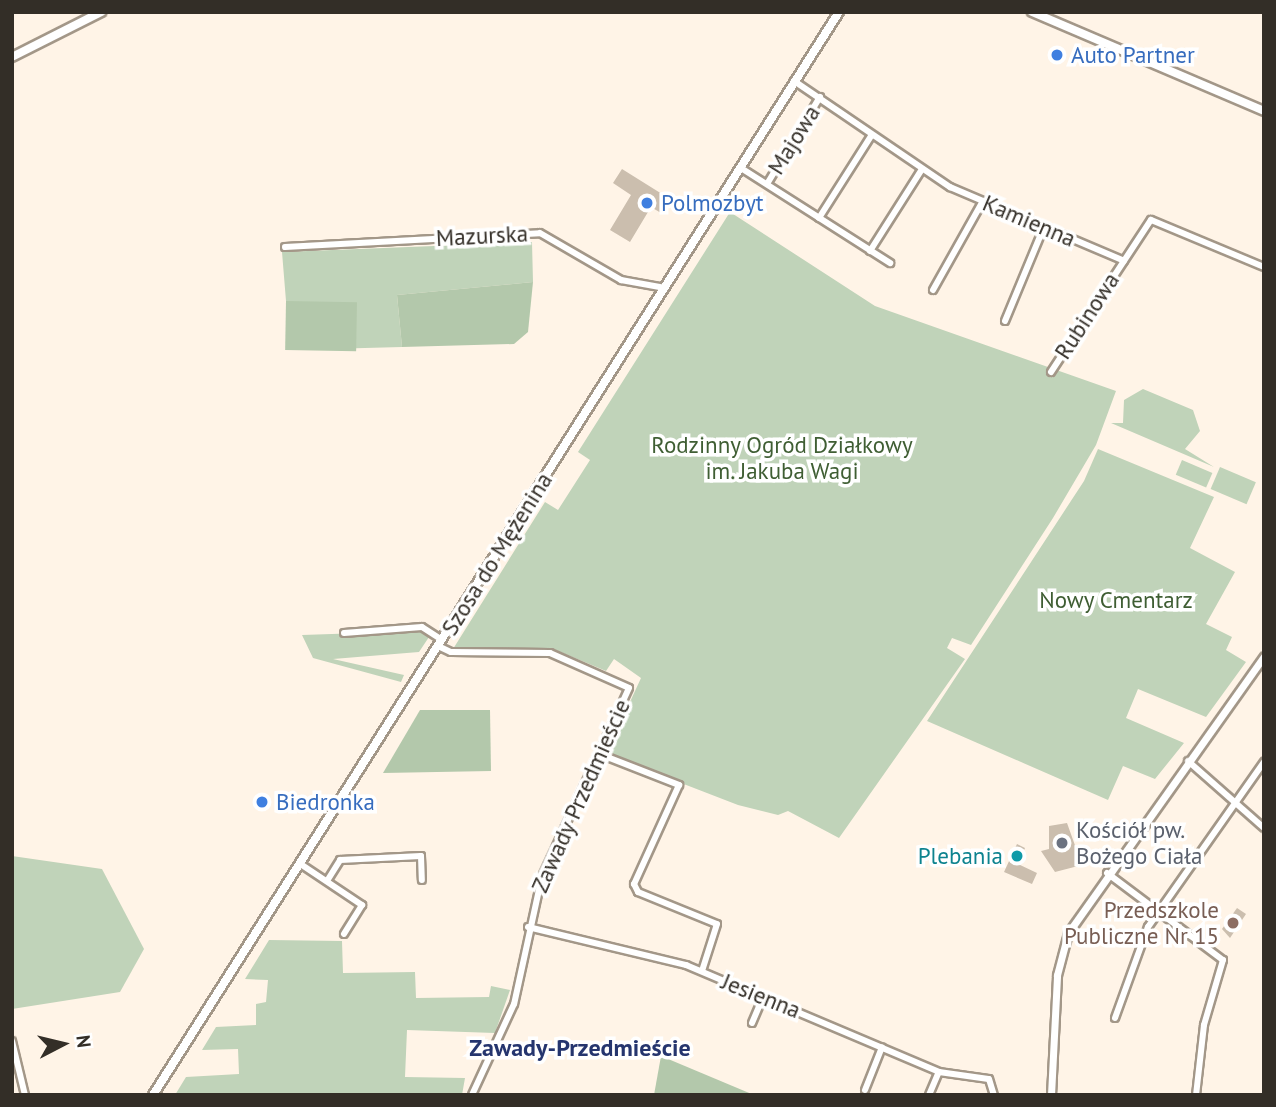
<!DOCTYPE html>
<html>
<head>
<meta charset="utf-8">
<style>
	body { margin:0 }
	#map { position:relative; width:1276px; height:1107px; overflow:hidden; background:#fff4e7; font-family:"PT Sans",sans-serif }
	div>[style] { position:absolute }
	.green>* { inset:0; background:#c0d3b9; transform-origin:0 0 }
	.forest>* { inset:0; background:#b3c8ab; transform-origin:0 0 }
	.building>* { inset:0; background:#cbbeae }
	.roads { filter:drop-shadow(2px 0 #a39788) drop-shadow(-2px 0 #a39788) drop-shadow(0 2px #a39788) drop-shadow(0 -2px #a39788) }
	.minor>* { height:6px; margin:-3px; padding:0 3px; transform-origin:3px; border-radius:3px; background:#fff }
	.tertiary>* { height:7px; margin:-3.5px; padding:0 3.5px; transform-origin:3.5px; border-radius:3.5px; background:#fff }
	.secondary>* { height:8px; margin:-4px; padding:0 4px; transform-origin:4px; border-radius:4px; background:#fff }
	.dots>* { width:19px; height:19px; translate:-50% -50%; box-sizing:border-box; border:4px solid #fff; border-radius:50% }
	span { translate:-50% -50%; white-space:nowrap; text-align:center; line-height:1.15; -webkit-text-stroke:7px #fff; paint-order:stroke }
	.shop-label { font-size:23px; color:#366cbe }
	.left { translate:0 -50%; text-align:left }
	.street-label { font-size:23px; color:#332e27 }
	.park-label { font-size:23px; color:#3f5e33 }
	.worship-label { font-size:23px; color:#5b616d }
	.culture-label { font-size:23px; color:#0d838f }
	.right { translate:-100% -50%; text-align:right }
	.education-label { font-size:23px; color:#785e54 }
	.neighbourhood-label { font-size:24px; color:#25356e; font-weight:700 }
	.frame { position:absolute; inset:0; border:14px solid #332e27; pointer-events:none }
	.north { position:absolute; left:28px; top:1009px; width:70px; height:70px; -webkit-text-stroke:5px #fff; paint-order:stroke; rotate:83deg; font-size:19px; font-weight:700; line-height:28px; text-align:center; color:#332e27 }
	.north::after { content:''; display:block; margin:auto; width:24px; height:32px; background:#332e27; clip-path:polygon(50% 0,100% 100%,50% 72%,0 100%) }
</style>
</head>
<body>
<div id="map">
	<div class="green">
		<div style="clip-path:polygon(730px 212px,875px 306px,1116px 391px,1096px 445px,1053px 518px,971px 645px,952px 638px,947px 648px,965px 659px,839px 838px,788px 811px,778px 815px,738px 805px,606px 754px,641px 678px,614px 659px,606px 671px,551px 648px,453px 649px,545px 502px,558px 510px,590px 460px,578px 452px)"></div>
		<div style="clip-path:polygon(532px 242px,533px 282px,397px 295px,402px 347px,290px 350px,282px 252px)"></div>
		<div style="clip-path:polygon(1143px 389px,1193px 410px,1200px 431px,1185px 449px,1214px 467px,1111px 423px,1123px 423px,1124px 400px)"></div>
		<div style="clip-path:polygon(1098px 449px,1214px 497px,1190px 548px,1235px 572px,1206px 624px,1232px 637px,1226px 650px,1246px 662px,1206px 717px,1138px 689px,1126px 718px,1184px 743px,1155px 779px,1123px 766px,1108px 800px,927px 721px,1084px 481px)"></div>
		<div style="left:1182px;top:460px;width:33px;height:16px;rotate:23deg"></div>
		<div style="left:1220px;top:467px;width:39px;height:24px;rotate:23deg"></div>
		<div style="clip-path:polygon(421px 631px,429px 637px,419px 652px,333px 659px,404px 675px,401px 682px,313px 658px,302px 635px)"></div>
		<div style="clip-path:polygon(12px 856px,102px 869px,144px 949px,120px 992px,12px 1009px)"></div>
		<div style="clip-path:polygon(269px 940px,342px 941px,343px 973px,415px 972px,416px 998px,489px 997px,491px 986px,510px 990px,495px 1033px,407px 1030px,405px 1077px,465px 1078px,462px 1095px,175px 1095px,186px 1077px,239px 1074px,238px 1049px,202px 1050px,216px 1027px,256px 1025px,256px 1004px,266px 1002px,268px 980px,245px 979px)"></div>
	</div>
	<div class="forest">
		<div style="clip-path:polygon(533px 282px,528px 332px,514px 344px,402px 347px,397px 295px)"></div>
		<div style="left:286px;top:301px;width:71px;height:49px;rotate:1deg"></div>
		<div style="clip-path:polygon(420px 710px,490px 710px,491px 771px,383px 773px)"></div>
		<div style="clip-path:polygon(661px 1056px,754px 1095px,654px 1095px)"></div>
	</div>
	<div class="building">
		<div style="clip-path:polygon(622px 169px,670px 199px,661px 213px,651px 207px,630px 242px,610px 230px,631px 195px,613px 183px)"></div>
		<div style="clip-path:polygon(1067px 823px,1082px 865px,1055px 872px,1041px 851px,1049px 849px,1049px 826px)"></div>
		<div style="clip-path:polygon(1017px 844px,1025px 848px,1018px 864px,1037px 873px,1032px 884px,1004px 872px)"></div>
		<div style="clip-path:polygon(1237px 908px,1246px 914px,1230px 938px,1222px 929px)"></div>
	</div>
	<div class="roads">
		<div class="minor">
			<div style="left:794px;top:81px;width:189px;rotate:34.2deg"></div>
			<div style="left:950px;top:187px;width:189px;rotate:23deg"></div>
			<div style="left:741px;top:168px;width:177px;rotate:32.5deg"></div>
			<div style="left:767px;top:184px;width:102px;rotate:-58.7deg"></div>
			<div style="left:819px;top:218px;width:97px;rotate:-57.6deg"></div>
			<div style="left:285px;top:247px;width:255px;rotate:-3.1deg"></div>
			<div style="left:540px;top:233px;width:94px;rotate:30.1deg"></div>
			<div style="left:621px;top:280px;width:45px;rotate:10.3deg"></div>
			<div style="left:870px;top:251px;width:97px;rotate:-57.6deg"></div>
			<div style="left:933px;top:290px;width:102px;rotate:-60.7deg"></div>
			<div style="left:1005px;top:321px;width:102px;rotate:-67.5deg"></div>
			<div style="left:1051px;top:372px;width:182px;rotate:-56.7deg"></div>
			<div style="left:1151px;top:220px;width:122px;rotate:22.6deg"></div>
			<div style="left:344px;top:633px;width:78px;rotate:-4.4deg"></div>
			<div style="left:422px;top:627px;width:24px;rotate:33deg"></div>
			<div style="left:438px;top:646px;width:14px;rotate:25deg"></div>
			<div style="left:451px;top:652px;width:99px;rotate:0.6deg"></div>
			<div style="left:550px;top:653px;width:86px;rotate:23.9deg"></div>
			<div style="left:629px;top:688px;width:207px;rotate:114.8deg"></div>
			<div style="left:542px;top:876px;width:131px;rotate:102.3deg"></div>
			<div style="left:514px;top:1004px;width:100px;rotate:114.8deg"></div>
			<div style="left:602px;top:755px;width:83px;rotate:21.3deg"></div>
			<div style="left:679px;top:785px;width:109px;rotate:114.4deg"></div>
			<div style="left:634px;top:884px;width:9px;rotate:63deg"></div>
			<div style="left:638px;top:892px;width:85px;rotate:22.1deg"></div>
			<div style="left:717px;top:924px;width:49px;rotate:107.7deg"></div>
			<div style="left:1188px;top:761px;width:101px;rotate:41.4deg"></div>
			<div style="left:299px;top:863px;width:76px;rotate:33.7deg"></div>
			<div style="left:362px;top:905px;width:34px;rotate:122deg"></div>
			<div style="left:1107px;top:873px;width:145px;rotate:36.9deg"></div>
			<div style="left:1223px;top:960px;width:68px;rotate:106.3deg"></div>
			<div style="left:1204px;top:1025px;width:70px;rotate:96.5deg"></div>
			<div style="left:327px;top:881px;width:25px;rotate:-58deg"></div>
			<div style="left:340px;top:860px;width:81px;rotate:-2.8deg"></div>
			<div style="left:421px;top:856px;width:24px;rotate:88deg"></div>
			<div style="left:528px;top:927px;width:163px;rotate:13.5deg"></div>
			<div style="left:686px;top:965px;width:275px;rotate:22.9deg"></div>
			<div style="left:939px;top:1072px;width:50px;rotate:8deg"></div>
			<div style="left:989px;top:1079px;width:17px;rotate:73deg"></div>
			<div style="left:1115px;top:1018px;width:97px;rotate:-70.1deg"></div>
			<div style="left:1148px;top:927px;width:202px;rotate:-54.9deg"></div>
			<div style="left:752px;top:1023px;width:28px;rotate:-67deg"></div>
			<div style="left:12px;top:1041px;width:56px;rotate:76.5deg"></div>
			<div style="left:865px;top:1090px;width:46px;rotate:-68.4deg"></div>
			<div style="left:929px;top:1095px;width:25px;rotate:-67deg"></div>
		</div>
		<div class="tertiary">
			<div style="left:1051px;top:1095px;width:120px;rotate:-87.1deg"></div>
			<div style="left:1057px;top:975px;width:43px;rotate:-75.3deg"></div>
			<div style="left:1068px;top:933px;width:339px;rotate:-54.7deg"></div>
		</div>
		<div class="secondary">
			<div style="left:1032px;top:12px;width:252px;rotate:23.1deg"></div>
			<div style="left:12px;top:57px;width:100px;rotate:-26.8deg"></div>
			<div style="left:153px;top:1095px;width:1282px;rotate:-57.65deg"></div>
		</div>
	</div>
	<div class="dots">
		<div style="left:1057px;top:55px;background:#3f7fe0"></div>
		<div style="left:647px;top:203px;background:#3f7fe0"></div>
		<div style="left:262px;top:802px;background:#3f7fe0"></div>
		<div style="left:1062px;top:843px;background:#6b7280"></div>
		<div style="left:1017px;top:856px;background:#0f9aa8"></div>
		<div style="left:1233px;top:923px;background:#8d6e63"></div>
	</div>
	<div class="shop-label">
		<span class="left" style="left:1071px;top:55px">Auto Partner</span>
		<span class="left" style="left:661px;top:203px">Polmozbyt</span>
		<span class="left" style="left:276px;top:802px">Biedronka</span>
	</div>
	<div class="street-label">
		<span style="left:794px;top:140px;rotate:-58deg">Majowa</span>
		<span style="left:1029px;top:221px;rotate:23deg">Kamienna</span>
		<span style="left:482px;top:236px;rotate:-3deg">Mazurska</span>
		<span style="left:1087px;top:316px;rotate:-57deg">Rubinowa</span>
		<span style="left:497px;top:554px;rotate:-58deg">Szosa do Mężenina</span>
		<span style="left:581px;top:796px;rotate:-66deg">Zawady Przedmieście</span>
		<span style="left:761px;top:996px;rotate:22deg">Jesienna</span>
	</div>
	<div class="park-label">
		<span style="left:782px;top:458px">Rodzinny Ogród Działkowy<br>im. Jakuba Wagi</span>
		<span style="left:1116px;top:600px">Nowy Cmentarz</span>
	</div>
	<div class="worship-label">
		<span class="left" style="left:1076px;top:843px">Kościół pw.<br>Bożego Ciała</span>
	</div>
	<div class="culture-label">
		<span class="right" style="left:1003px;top:856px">Plebania</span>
	</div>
	<div class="education-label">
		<span class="right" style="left:1219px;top:923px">Przedszkole<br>Publiczne Nr 15</span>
	</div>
	<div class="neighbourhood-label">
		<span style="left:580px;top:1048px">Zawady-Przedmieście</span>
	</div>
	<div class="frame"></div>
	<div class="north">N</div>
</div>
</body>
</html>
